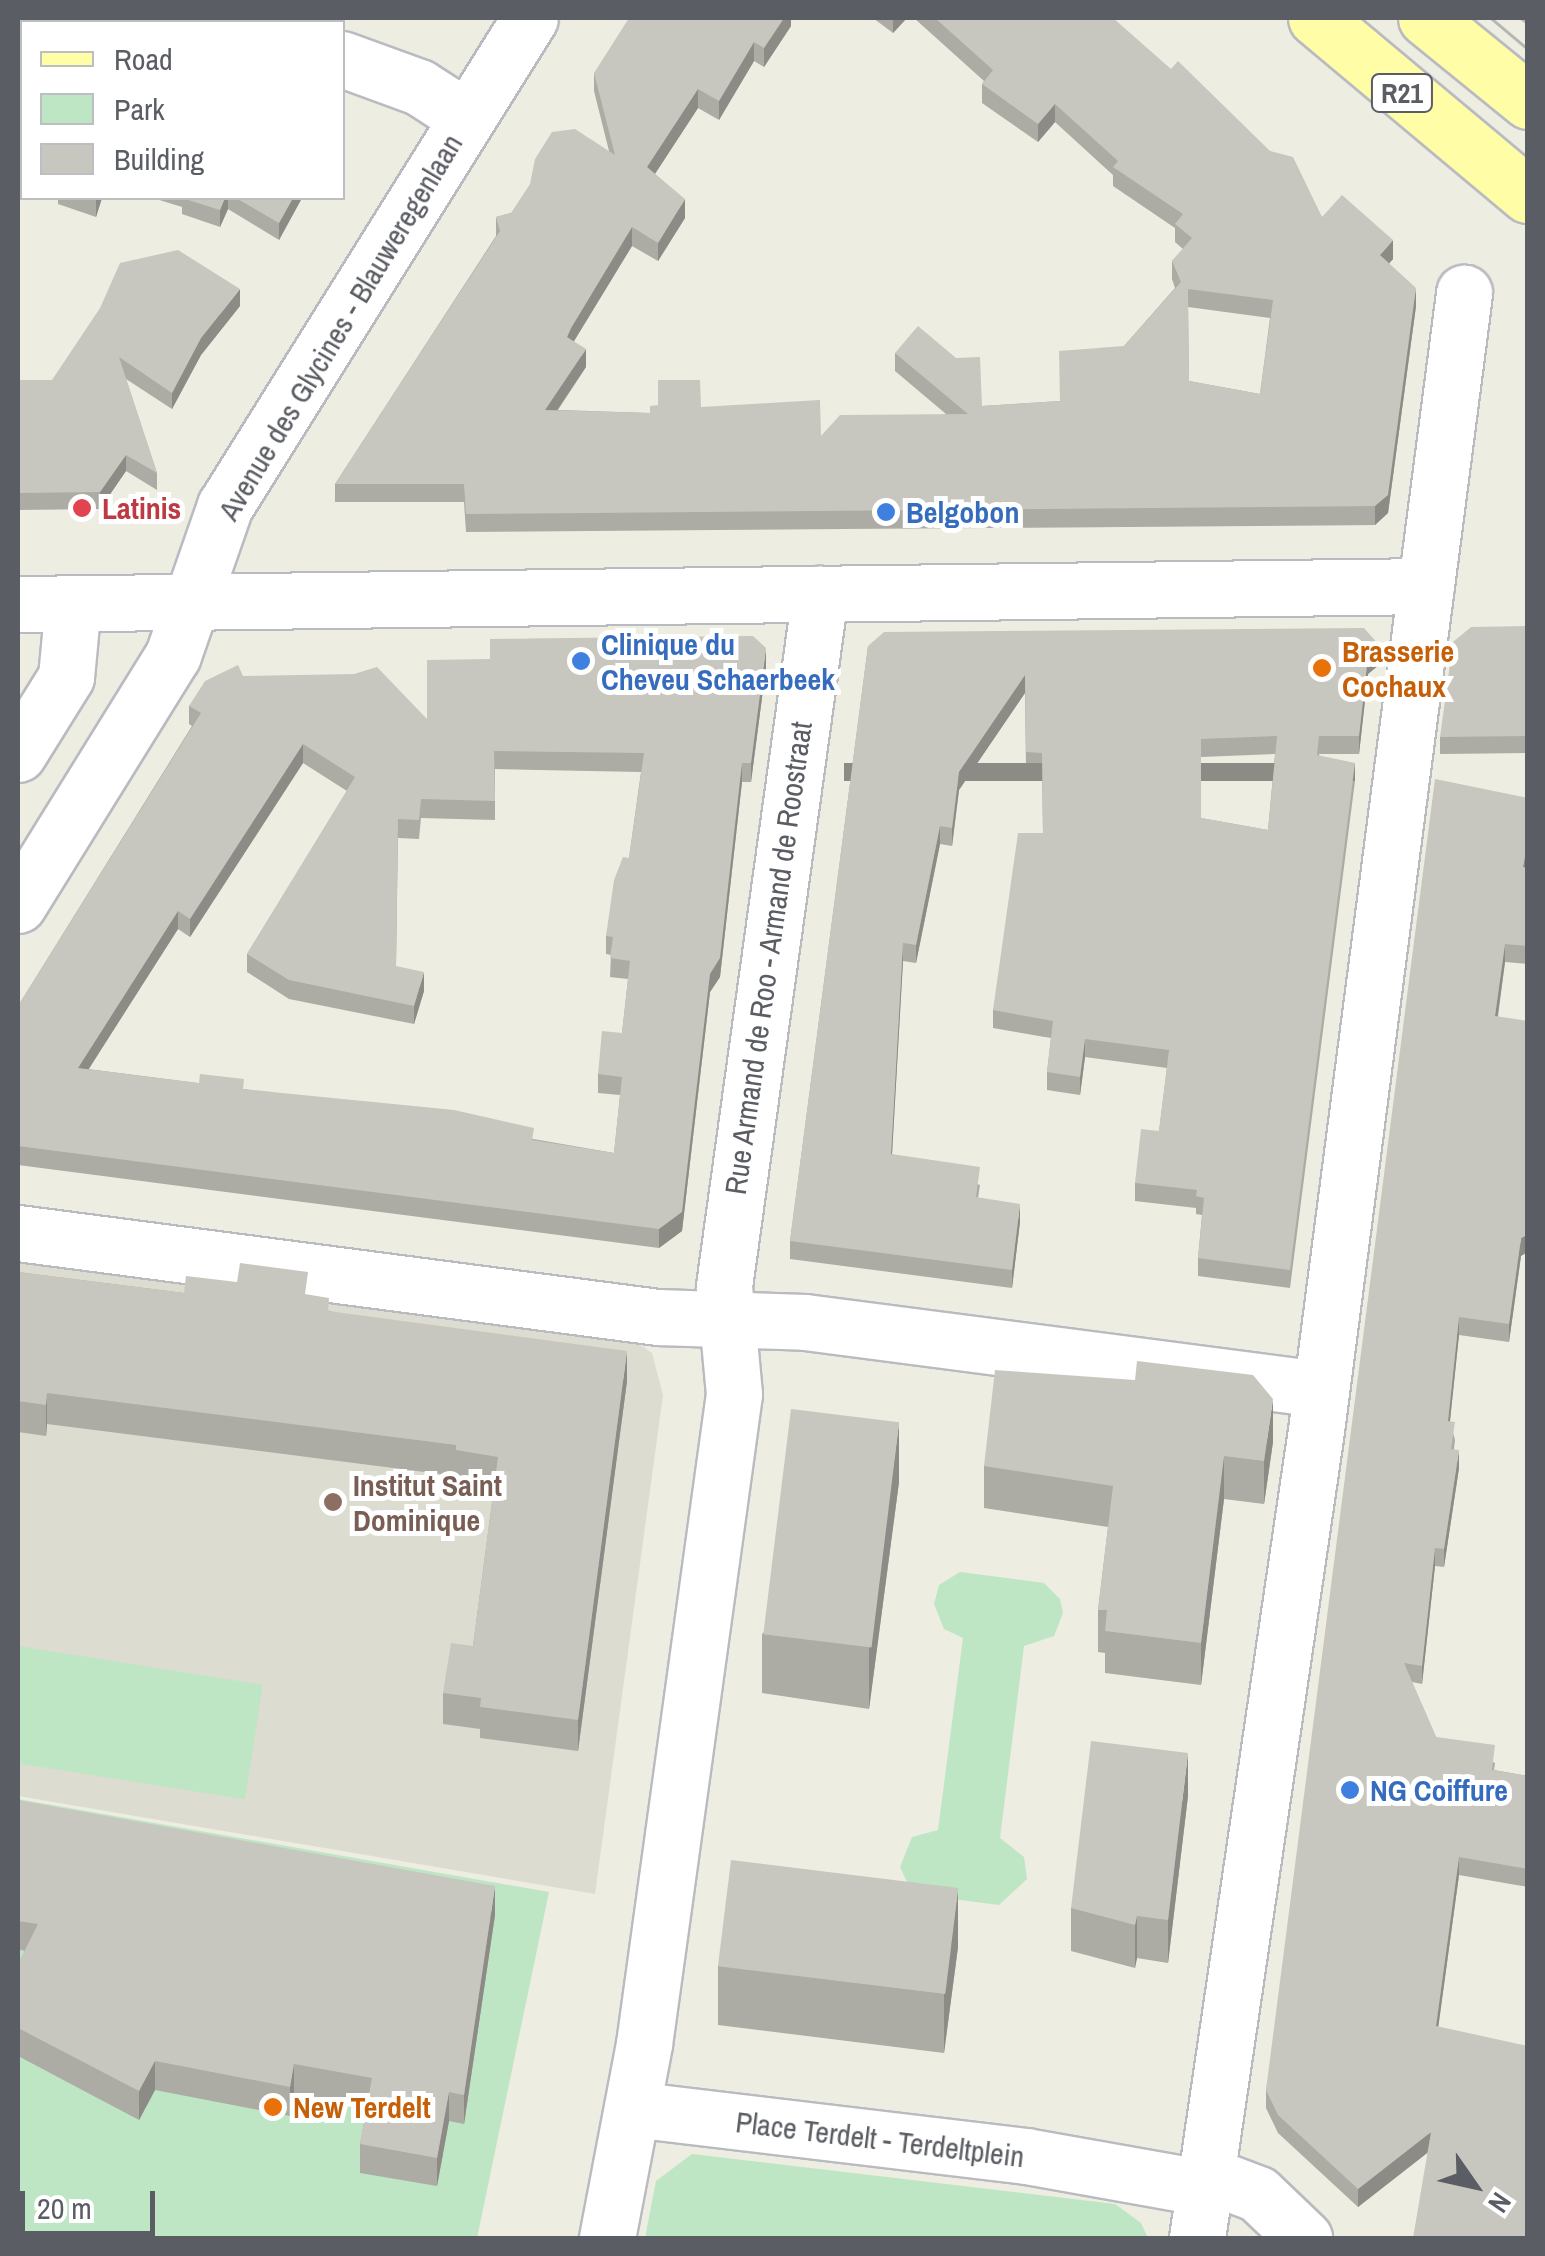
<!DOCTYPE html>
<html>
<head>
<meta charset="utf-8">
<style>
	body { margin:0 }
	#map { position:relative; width:1545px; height:2256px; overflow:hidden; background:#edede2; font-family:"Archivo Narrow",sans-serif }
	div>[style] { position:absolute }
	.education>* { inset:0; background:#dddcd0 }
	.green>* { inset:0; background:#bee5c4; transform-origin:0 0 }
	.roads { filter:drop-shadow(2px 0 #babbc1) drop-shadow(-2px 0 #babbc1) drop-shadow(0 2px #babbc1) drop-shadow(0 -2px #babbc1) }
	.minor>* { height:55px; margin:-27.5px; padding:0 27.5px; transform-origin:27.5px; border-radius:27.5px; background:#fff }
	.major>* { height:55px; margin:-27.5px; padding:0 27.5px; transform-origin:27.5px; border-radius:27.5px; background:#fffea6 }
	.tram>* { height:2.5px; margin:-1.25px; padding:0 1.25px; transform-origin:1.25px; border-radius:1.25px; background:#b5b6b6 }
	.wall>* { inset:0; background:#acaba4 }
	.shaded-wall>* { inset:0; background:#8c8b86; transform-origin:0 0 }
	.building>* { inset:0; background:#c8c7bf; transform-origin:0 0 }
	.dots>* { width:28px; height:28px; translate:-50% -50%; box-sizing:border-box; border:5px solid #fff; border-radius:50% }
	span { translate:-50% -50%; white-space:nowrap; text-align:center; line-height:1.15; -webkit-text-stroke:10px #fff; paint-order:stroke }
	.shield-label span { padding:2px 8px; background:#fff; border:2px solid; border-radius:8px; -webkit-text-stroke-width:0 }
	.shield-label { font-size:28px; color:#5a5d63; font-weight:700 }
	.street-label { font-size:30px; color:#5a5d63 }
	.health-label { font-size:30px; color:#be3a42; font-weight:700 }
	.left { translate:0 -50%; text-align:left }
	.shop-label { font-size:30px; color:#366cbe; font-weight:700 }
	.food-label { font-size:30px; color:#c56008; font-weight:700 }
	.education-label { font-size:30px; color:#785e54; font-weight:700 }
	.frame { position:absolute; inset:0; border:20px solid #5a5d63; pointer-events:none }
	.legend { position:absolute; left:20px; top:20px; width:325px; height:180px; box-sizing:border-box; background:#fff; border:2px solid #bdbec1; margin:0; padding:12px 18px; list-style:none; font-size:30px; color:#5a5d63 }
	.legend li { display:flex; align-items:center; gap:20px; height:50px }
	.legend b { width:50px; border:2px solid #bdbec1 }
	.north { position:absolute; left:1425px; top:2136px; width:100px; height:100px; -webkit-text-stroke:8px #fff; paint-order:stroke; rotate:124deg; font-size:28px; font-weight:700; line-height:40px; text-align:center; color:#5a5d63 }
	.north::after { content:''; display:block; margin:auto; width:35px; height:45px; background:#5a5d63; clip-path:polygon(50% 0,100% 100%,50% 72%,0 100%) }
	.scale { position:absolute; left:20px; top:2191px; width:135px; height:45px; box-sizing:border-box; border:5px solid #5a5d63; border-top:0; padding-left:12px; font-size:30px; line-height:35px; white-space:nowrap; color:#5a5d63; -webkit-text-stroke:8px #fff; paint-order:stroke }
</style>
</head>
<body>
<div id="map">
	<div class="education">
		<div style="clip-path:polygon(18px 1258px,632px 1339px,652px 1353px,663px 1395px,595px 1894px,18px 1796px)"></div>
	</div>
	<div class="green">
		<div style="clip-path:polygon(960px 1572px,1044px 1583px,1060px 1599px,1063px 1613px,1054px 1636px,1024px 1646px,1000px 1838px,1024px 1857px,1027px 1879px,999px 1905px,922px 1895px,910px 1888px,900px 1867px,912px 1837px,938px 1830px,963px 1638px,944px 1629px,934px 1604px,939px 1585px)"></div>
		<div style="left:18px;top:1646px;width:248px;height:116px;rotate:9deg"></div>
		<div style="clip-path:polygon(18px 1799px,549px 1892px,477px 2238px,18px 2238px)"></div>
		<div style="clip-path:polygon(692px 2154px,1115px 2204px,1141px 2223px,1148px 2238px,645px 2238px,656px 2181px)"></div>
	</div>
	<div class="roads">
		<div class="minor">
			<div style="left:228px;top:18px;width:15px;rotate:16deg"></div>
			<div style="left:342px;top:59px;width:82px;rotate:20deg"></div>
			<div style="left:419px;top:87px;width:57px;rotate:32.9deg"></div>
			<div style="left:18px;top:604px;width:1408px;rotate:-0.73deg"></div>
			<div style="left:18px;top:754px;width:91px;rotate:-58.1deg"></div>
			<div style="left:66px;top:677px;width:74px;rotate:-84.6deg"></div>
			<div style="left:18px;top:905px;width:294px;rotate:-58.2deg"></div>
			<div style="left:173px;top:655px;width:158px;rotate:-70.8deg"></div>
			<div style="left:225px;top:506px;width:575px;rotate:-57.99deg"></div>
			<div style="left:18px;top:1233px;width:645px;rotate:7.48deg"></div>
			<div style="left:658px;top:1317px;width:147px;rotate:1.9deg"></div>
			<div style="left:805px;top:1322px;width:519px;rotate:7.41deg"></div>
			<div style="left:632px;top:2109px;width:397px;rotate:6.8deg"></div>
			<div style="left:1026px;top:2156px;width:182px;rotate:10.1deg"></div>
			<div style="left:1208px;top:2175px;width:53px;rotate:20.8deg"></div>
			<div style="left:1258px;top:2194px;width:64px;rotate:43.7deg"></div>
			<div style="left:607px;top:2238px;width:197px;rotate:-79.2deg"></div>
			<div style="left:644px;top:2044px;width:656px;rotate:-82.12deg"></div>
			<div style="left:734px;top:1394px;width:108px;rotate:-95.3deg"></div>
			<div style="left:724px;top:1286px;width:699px;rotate:-82.1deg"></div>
			<div style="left:1197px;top:2238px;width:817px;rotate:-81.62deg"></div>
			<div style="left:1316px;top:1430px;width:1147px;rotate:-82.58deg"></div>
		</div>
		<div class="major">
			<div style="left:1316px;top:18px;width:276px;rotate:39.9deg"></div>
			<div style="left:1426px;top:18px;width:132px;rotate:39.1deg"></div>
		</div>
	</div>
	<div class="tram">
		<div style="left:1491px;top:18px;width:48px;rotate:40deg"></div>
		<div style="left:1521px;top:18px;width:9px;rotate:36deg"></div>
	</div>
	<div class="wall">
		<div style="clip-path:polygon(evenodd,791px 18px,791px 26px,764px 67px,754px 61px,719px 120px,698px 108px,655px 174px,685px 218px,658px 261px,632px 246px,574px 341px,586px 367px,558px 410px,650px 413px,701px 407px,821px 436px,946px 414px,895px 371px,895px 353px,982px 406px,1060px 401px,1124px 346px,1175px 288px,1172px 279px,1172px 261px,1183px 249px,1175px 242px,1175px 228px,1113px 186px,1113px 175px,1055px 122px,1038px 142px,982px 103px,982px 84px,984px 81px,914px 18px,1113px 18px,1322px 217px,1393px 259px,1389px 263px,1416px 306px,1388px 513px,1375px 525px,466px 532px,464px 502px,335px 502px,335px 484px,496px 236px,496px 217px,511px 213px,609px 151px,594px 91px,594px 73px,791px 18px,1188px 307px,1270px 318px,1260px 394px,1189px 381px,1188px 307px)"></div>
		<div style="clip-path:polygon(873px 18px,907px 18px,893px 33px)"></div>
		<div style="clip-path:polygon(58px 198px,102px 198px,96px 217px,58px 204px)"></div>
		<div style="clip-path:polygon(153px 198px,302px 198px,279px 240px,228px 209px,220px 227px,182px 214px,182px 207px)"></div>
		<div style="clip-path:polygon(240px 306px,201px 355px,172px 409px,126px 379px,157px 473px,157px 490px,126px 471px,100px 509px,18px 510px,18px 380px,52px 380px)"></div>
		<div style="clip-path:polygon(1528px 626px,1528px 753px,1440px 754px,1440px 737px)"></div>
		<div style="clip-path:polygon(evenodd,868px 646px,1380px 664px,1368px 674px,1359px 754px,1319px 754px,1319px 755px,1355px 781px,1290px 1288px,1198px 1276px,1198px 1258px,1202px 1215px,1196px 1214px,1196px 1208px,1135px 1201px,1135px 1183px,1159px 1131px,1167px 1068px,1085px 1057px,1080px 1095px,1047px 1090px,1047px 1072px,1051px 1038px,993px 1028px,993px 1010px,1043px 833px,1042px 771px,1026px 770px,1025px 693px,959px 790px,952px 846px,940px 844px,916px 963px,903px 961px,892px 1154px,980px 1185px,978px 1198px,1020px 1222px,1012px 1288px,790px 1259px,790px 1241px,868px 646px,1275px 754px,1268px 830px,1201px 818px,1201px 757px,1275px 754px)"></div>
		<div style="clip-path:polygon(evenodd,766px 667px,751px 782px,742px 782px,720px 977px,710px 992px,682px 1231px,659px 1248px,18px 1165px,18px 1006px,192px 726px,189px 724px,189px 706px,243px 676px,427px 719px,766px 667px,303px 763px,347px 791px,247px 954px,247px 972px,289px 999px,414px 1024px,424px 991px,396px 967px,398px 838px,419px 839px,421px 818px,495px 820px,495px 769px,641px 772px,629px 858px,606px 936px,606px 954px,611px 955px,610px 977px,628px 979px,622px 1033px,598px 1074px,598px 1093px,620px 1095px,614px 1153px,244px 1089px,88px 1069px,178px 929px,190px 937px,303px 763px)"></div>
		<div style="clip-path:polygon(1528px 798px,1528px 858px,1526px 868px,1528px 868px,1528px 964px,1505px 962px,1498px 1017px,1521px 1256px,1509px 1342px,1459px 1335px,1450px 1421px,1455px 1440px,1454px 1449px,1459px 1468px,1444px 1567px,1435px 1566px,1422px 1684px,1412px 1682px,1436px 1737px,1495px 1763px,1494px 1770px,1528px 1776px,1528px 1887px,1459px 1875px,1438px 2027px,1427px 2153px,1358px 2207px,1278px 2133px,1266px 2108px,1266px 2090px)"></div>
		<div style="clip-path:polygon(18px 1272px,184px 1293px,308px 1295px,329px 1311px,627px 1381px,578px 1751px,480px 1738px,480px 1729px,443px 1724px,443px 1693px,473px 1646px,494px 1487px,456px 1481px,456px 1476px,47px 1424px,46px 1436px,18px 1432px)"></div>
		<div style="clip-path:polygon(1273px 1442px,1264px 1504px,1224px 1499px,1201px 1685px,1105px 1673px,1105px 1653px,1098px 1652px,1098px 1610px,1108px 1527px,984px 1508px,984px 1466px)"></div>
		<div style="clip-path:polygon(899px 1482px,869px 1709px,762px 1693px,762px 1634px)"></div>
		<div style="clip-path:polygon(1188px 1796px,1168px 1963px,1137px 1958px,1135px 1968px,1071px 1951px,1071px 1908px)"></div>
		<div style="clip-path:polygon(18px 1800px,495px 1915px,464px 2124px,449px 2121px,437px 2186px,360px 2173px,360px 2144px,367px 2106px,294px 2093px,290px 2116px,155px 2090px,139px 2120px,18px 2056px,18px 1964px,25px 1951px,18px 1949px)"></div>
		<div style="clip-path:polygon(958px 1947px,944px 2053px,718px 2025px,718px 1966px)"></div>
	</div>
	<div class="shaded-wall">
		<div style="clip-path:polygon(784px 18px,791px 18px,791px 26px,764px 67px,764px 48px)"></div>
		<div style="clip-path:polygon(893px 18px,907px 18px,893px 33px)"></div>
		<div style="clip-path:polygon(754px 42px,754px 61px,719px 120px,719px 101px)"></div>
		<div style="clip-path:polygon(22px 73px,22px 90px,18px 104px,18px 87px)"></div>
		<div style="clip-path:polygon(698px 89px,698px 108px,647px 186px,647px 167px)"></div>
		<div style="clip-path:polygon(1055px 104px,1055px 122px,1038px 142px,1038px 124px)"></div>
		<div style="clip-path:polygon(97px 198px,102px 198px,96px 217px,96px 200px)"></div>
		<div style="clip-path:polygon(225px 198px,228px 198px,228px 209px,220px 227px,220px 210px)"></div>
		<div style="clip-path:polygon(293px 198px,302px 198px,279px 240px,279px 223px)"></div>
		<div style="clip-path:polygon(685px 199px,685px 218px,658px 261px,658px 243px)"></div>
		<div style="clip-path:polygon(632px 227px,632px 246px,571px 346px,567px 337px,571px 328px)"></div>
		<div style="clip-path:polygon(1393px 240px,1393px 259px,1380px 274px,1380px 255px)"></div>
		<div style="clip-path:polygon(1416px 288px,1416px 306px,1388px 513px,1375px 525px,1375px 506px)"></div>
		<div style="clip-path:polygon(240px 289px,240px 306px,201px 355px,172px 409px,172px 393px,201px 338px)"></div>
		<div style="clip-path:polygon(586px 349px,586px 367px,545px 428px,545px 410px)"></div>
		<div style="clip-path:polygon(126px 455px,126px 471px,100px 509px,100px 492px)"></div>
		<div style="clip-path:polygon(1380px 646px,1380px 664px,1368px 674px,1359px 754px,1359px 736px,1368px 656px)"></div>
		<div style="clip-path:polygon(766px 648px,766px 667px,751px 782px,751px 763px)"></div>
		<div style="clip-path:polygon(1025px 675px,1025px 693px,959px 790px,952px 846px,952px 828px,959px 772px)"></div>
		<div style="clip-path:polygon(303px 744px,303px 763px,190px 937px,190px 919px)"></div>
		<div style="clip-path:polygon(742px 763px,742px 782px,720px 977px,710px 992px,682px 1231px,659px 1248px,659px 1229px,710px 974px)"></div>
		<div style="left:1355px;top:763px;width:18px;height:511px;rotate:90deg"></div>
		<div style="clip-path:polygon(940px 826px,940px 844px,916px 963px,916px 945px)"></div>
		<div style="clip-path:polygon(1528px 840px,1528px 858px,1523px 885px,1523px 867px)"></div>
		<div style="clip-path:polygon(178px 911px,178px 929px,78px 1086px,78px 1068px)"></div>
		<div style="clip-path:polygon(903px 943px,903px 961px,891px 1172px,891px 1154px)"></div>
		<div style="clip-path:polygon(1505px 944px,1505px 962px,1495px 1034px,1495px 1016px)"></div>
		<div style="clip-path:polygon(424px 972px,424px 991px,414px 1024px,414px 1006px)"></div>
		<div style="clip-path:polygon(1085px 1039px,1085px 1057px,1080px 1095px,1080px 1077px)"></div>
		<div style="clip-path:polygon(1020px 1204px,1020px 1222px,1012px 1288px,1012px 1270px)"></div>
		<div style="clip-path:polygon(1528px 1234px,1528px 1252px,1521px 1256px,1509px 1342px,1509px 1324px,1521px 1238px)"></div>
		<div style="clip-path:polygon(1459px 1317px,1459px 1335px,1448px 1439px,1448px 1421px)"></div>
		<div style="clip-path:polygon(627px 1351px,627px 1381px,578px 1751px,578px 1720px)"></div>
		<div style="clip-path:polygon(47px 1393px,47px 1424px,46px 1436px,46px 1405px)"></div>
		<div style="clip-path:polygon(1273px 1399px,1273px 1442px,1264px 1504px,1264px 1461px)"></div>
		<div style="clip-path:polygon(899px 1423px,899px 1482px,869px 1709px,869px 1650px)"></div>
		<div style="clip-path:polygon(1459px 1450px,1459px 1468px,1444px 1567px,1444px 1549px)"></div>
		<div style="clip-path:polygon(1224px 1456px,1224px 1499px,1201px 1685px,1201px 1643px)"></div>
		<div style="clip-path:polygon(1435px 1548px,1435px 1566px,1422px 1684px,1422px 1666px)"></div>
		<div style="clip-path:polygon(1188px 1753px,1188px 1796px,1168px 1963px,1168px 1920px)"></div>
		<div style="clip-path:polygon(1459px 1857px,1459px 1875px,1436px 2044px,1436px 2026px)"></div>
		<div style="clip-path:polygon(495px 1886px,495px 1915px,464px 2124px,464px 2095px)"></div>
		<div style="clip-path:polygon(958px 1888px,958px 1947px,944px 2053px,944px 1994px)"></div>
		<div style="clip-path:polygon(1137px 1916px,1137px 1958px,1135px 1968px,1135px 1925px)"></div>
		<div style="clip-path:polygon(155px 2061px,155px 2090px,139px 2120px,139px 2091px)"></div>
		<div style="clip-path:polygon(294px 2064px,294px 2093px,290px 2116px,290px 2087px)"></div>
		<div style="clip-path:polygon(449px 2092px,449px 2121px,437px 2186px,437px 2158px)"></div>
		<div style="clip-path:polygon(1431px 2132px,1431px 2150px,1358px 2207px,1358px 2189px)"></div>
	</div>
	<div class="building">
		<div style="clip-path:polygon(18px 18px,35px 18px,42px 20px,41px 22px,22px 22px,22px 73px,18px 87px)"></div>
		<div style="clip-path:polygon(evenodd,629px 18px,784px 18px,764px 48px,754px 42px,719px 101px,698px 89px,647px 167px,685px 199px,658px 243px,632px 227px,571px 328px,567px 337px,586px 349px,545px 410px,650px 413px,650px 406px,658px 405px,658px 380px,700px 380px,701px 407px,820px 400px,821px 436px,840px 415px,968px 414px,895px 353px,918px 326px,956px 358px,980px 357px,982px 406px,1060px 401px,1059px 351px,1124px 346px,1181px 282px,1172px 261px,1192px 238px,1175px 224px,1183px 214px,1113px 167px,1118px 161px,1055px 104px,1038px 124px,982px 84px,993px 70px,935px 18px,1113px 18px,1171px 69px,1178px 61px,1270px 151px,1293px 157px,1322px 217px,1342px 195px,1393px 240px,1380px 255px,1416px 288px,1388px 495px,1375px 506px,466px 514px,464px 484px,335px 484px,500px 231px,496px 217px,511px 213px,530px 184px,535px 159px,552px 132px,575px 129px,615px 155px,594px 73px,629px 18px,1188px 289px,1273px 300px,1260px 394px,1189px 381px,1188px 289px)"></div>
		<div style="clip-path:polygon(182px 198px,225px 198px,220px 210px)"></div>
		<div style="clip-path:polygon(236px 198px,293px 198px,279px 223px)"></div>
		<div style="clip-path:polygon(178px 250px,240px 289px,201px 338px,172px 393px,119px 357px,157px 473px,126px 455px,100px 492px,18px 493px,18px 380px,52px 380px,100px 308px,120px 263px)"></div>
		<div style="clip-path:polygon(1528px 626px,1528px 736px,1440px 737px,1453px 642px,1471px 627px)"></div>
		<div style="clip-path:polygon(evenodd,1364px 628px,1380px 646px,1368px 656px,1359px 736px,1319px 736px,1317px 755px,1355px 763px,1290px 1270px,1198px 1258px,1204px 1198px,1196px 1196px,1197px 1190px,1135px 1183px,1141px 1129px,1159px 1131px,1169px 1050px,1085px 1039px,1080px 1077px,1047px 1072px,1053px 1021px,993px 1010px,1018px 833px,1043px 833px,1042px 753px,1026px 752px,1025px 675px,959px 772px,952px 828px,940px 826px,916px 945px,903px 943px,891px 1154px,980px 1167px,976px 1197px,1020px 1204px,1012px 1270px,790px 1241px,868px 646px,884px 632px,1364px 628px,1277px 736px,1268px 830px,1201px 818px,1201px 739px,1277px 736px)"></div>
		<div style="clip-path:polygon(evenodd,753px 636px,766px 648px,751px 763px,742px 763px,720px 958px,710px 974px,682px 1212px,659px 1229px,18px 1146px,18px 1006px,201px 713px,189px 706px,205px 681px,238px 665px,243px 676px,354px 674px,377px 667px,427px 719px,427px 660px,490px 659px,490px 639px,753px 636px,303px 744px,355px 777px,247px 954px,289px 980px,414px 1006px,424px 972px,396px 966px,398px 819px,419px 820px,421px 799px,495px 801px,494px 751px,644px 753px,629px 858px,623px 857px,614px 880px,606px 936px,613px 937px,610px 958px,630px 961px,622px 1033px,602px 1031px,598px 1074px,622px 1077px,614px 1153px,532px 1140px,534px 1128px,454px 1110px,243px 1089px,244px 1079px,200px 1074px,199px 1083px,78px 1068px,178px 911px,190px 919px,303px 744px)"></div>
		<div style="clip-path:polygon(1435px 779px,1528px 798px,1528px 840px,1523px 867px,1528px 868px,1528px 946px,1505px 944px,1495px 1016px,1528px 1021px,1528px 1234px,1521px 1238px,1509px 1324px,1459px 1317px,1448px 1421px,1455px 1422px,1451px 1449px,1459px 1450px,1444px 1549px,1435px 1548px,1422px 1666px,1404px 1663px,1436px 1737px,1495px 1745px,1492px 1770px,1528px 1776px,1528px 1869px,1459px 1857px,1436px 2026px,1528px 2046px,1528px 2238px,1413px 2238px,1431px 2132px,1358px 2189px,1278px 2115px,1266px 2090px)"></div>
		<div style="clip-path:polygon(240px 1263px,308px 1272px,305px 1294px,329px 1298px,328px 1311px,627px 1351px,578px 1720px,480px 1707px,481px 1698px,443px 1693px,451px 1643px,473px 1646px,498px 1457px,456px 1450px,456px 1445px,47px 1393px,46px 1405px,18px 1401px,18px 1272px,184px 1293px,186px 1276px,237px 1282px)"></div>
		<div style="clip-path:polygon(1137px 1361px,1253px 1375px,1273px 1399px,1264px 1461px,1224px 1456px,1201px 1643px,1105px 1631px,1107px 1610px,1098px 1610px,1113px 1486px,984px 1466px,995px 1370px,1135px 1380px)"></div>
		<div style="left:791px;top:1409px;width:109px;height:227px;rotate:7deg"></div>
		<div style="clip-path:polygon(1091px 1741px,1188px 1753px,1168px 1920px,1137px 1916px,1135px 1925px,1071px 1908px)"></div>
		<div style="clip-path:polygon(18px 1800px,495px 1886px,464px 2095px,449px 2092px,437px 2158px,360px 2144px,372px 2078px,294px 2064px,290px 2087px,155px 2061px,139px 2091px,18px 2028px,18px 1964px,38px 1924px,18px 1921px)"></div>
		<div style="left:731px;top:1860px;width:229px;height:107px;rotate:7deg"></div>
	</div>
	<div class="dots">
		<div style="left:82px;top:508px;background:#e0444e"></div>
		<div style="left:886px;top:512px;background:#3f7fe0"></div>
		<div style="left:581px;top:661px;background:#3f7fe0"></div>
		<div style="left:1322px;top:668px;background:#e8710a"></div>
		<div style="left:333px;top:1502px;background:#8d6e63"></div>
		<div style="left:1350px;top:1790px;background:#3f7fe0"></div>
		<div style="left:273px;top:2107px;background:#e8710a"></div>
	</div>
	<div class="shield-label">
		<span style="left:1402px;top:93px">R21</span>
	</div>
	<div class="street-label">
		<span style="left:340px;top:327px;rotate:-59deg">Avenue des Glycines - Blauweregenlaan</span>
		<span style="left:768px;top:958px;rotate:-82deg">Rue Armand de Roo - Armand de Roostraat</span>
		<span style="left:880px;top:2139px;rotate:7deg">Place Terdelt - Terdeltplein</span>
	</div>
	<div class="health-label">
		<span class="left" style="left:102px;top:508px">Latinis</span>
	</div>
	<div class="shop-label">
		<span class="left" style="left:906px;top:512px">Belgobon</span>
		<span class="left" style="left:601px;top:661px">Clinique du<br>Cheveu Schaerbeek</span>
		<span class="left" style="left:1370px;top:1790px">NG Coiffure</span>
	</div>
	<div class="food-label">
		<span class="left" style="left:1342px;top:668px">Brasserie<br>Cochaux</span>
		<span class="left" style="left:293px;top:2107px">New Terdelt</span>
	</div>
	<div class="education-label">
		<span class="left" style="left:353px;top:1502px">Institut Saint<br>Dominique</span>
	</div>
	<div class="frame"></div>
	<ul class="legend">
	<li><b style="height:12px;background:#fffea6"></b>Road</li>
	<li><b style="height:28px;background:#bee5c4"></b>Park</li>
	<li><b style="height:28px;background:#c8c7bf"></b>Building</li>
	</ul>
	<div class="north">N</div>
	<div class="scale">20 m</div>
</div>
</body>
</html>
